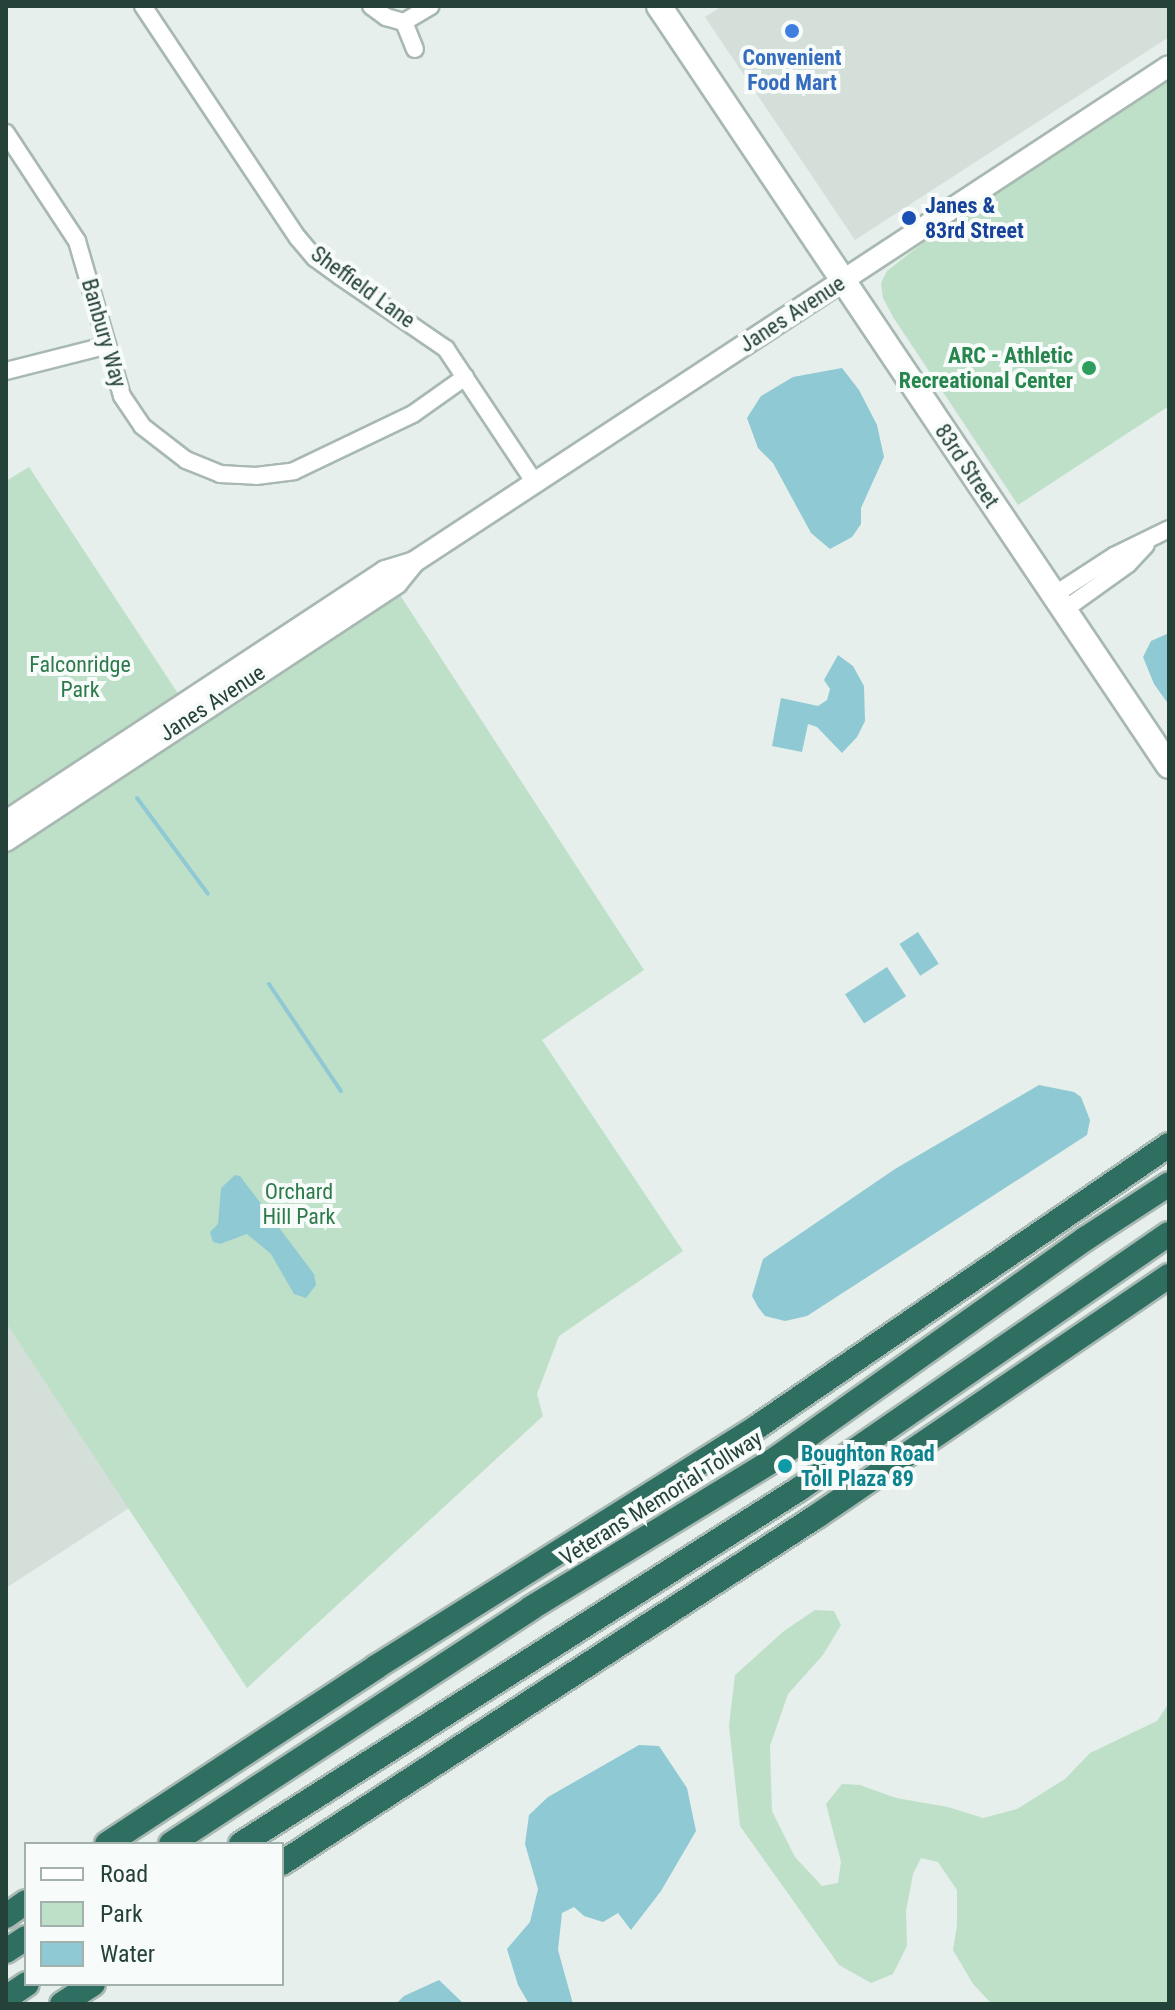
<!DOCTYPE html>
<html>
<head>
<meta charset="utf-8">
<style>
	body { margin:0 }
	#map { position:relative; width:1175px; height:2010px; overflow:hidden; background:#e6efeb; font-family:"Roboto Condensed",sans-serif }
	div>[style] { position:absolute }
	.built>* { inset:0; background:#d4dfda }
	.green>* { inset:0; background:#bfe0c8 }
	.water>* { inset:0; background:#8ec9d4; transform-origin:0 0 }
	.stream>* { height:4px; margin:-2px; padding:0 2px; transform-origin:2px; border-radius:2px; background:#8ec9d4 }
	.roads { filter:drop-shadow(2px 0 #a8b8b2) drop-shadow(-2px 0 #a8b8b2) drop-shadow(0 2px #a8b8b2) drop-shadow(0 -2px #a8b8b2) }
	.minor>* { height:16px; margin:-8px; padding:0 8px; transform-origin:8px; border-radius:8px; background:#fff }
	.tertiary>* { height:20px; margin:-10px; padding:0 10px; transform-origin:10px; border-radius:10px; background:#fff }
	.secondary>* { height:24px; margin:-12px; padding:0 12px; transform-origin:12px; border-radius:12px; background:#fff }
	.motorway>* { height:24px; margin:-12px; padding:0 12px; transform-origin:12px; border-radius:12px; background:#2f6f62 }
	.dots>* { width:22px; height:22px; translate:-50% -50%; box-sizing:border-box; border:4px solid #f7fbf9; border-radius:50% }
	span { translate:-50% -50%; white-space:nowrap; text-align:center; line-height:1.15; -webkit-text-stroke:8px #f7fbf9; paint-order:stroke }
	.shop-label { font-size:22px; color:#366cbe; font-weight:700 }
	.transit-label { font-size:22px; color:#164399; font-weight:700 }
	.left { translate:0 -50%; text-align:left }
	.street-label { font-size:22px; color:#24423a }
	.leisure-label { font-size:22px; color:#27864d; font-weight:700 }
	.right { translate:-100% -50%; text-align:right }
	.park-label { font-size:22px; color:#2d7a4b }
	.culture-label { font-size:22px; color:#0d838f; font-weight:700 }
	.frame { position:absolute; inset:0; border:8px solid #24423a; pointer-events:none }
	.legend { position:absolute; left:24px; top:1842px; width:260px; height:144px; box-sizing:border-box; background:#f7fbf9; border:2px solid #a3b1ad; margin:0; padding:10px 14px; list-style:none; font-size:24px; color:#24423a }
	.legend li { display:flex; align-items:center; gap:16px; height:40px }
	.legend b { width:40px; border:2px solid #a3b1ad }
</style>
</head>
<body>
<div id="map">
	<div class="built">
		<div style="clip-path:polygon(722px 6px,1169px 6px,1169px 37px,855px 240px,705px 17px)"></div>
		<div style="clip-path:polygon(6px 1323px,129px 1508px,6px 1588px)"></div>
	</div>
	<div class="green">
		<div style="clip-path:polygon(1169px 78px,1169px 406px,1018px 505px,893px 317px,883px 298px,881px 283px,887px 271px,934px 234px)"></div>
		<div style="clip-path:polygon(29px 467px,181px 698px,6px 816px,6px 481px)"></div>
		<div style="clip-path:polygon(398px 592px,644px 970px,542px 1040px,683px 1251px,559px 1336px,537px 1394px,543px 1416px,247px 1688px,6px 1323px,6px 849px)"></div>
		<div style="clip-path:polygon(815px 1610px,834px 1611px,841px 1625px,823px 1655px,788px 1694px,770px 1746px,772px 1811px,795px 1857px,822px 1886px,838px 1883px,841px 1862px,826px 1804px,842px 1784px,860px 1785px,896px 1798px,948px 1807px,983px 1818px,1017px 1809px,1065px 1779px,1090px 1753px,1157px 1721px,1169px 1703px,1169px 2004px,990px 2002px,973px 1984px,953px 1950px,957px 1925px,957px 1890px,938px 1862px,921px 1858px,913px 1874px,906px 1911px,907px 1946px,893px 1974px,871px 1983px,839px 1965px,740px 1826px,729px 1726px,735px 1675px,784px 1631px)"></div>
	</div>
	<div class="water">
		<div style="clip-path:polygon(842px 368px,859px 390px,877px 425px,884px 457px,861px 508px,861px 524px,852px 537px,830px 549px,811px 533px,773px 463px,758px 448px,747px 418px,761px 396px,793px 377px)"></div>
		<div style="clip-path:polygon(1169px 633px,1169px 705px,1154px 684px,1143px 657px,1151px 641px)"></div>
		<div style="clip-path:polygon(838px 655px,853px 666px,864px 686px,865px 721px,857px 737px,842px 753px,817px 727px,808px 724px,802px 752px,772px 746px,781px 698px,818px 706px,827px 700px,830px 689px,824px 680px)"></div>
		<div style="left:918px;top:932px;width:38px;height:22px;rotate:57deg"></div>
		<div style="left:887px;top:967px;width:35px;height:50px;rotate:57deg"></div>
		<div style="clip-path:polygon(1039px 1085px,1074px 1092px,1081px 1097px,1090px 1120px,1087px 1135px,807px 1316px,785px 1321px,765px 1316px,758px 1307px,752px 1296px,763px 1259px,895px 1169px)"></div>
		<div style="clip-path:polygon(235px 1175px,240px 1176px,314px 1274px,316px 1285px,306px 1298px,294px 1294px,271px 1254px,247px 1234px,220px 1244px,213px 1242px,210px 1232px,218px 1224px,221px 1188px)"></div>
		<div style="clip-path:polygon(639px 1745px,659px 1746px,687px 1788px,696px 1831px,661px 1891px,631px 1930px,618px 1913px,603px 1922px,584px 1916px,574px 1907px,562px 1913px,558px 1950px,573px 2004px,529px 2004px,518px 1985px,507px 1949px,530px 1922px,538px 1889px,525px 1844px,529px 1815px,548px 1797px)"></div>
		<div style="clip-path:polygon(439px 1980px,464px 2004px,396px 2004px,404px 1996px)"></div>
	</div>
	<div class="stream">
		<div style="left:137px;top:798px;width:119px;rotate:53.5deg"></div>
		<div style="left:269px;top:984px;width:129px;rotate:56.1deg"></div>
	</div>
	<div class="roads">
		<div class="minor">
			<div style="left:143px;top:6px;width:279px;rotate:56.3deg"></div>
			<div style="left:298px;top:238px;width:26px;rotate:50deg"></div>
			<div style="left:315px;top:258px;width:32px;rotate:36deg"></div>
			<div style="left:341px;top:277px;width:127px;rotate:34.4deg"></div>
			<div style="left:446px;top:349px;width:161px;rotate:56.4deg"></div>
			<div style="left:371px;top:6px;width:19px;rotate:36deg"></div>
			<div style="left:386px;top:17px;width:19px;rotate:16deg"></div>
			<div style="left:404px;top:22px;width:31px;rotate:-31deg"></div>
			<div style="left:404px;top:22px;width:29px;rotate:68deg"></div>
			<div style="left:6px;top:133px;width:129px;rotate:56.7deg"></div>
			<div style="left:77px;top:241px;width:161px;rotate:73.8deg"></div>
			<div style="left:122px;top:396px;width:36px;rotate:56deg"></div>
			<div style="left:142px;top:426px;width:56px;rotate:37.7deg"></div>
			<div style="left:186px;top:460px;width:37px;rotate:22deg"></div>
			<div style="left:220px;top:474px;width:36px;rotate:3deg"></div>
			<div style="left:256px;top:476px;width:38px;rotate:-7deg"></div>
			<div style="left:294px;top:471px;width:132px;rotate:-25.6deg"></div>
			<div style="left:413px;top:414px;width:64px;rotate:-35.4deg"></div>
			<div style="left:6px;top:371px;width:102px;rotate:-14.2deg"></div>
			<div style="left:1054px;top:595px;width:72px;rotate:-33deg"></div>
			<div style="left:1114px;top:556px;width:61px;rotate:-26.1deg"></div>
			<div style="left:1064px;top:610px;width:79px;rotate:-35.7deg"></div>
			<div style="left:1128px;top:564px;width:26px;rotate:-47deg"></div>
		</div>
		<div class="tertiary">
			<div style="left:6px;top:821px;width:454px;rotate:-33.4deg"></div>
			<div style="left:385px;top:571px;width:30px;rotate:-17deg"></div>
			<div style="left:414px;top:562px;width:903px;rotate:-33.3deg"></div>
			<div style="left:6px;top:841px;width:468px;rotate:-33.4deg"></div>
			<div style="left:397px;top:583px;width:27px;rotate:-51deg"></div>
		</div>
		<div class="secondary">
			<div style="left:659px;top:6px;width:915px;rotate:56.14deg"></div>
		</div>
		<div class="motorway">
			<div style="left:107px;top:1844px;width:322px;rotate:-33.3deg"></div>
			<div style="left:376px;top:1667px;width:450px;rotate:-32.2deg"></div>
			<div style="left:757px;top:1427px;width:499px;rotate:-34.4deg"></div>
			<div style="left:171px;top:1844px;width:430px;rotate:-33.2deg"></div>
			<div style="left:531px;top:1608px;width:289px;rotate:-31.4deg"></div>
			<div style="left:778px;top:1457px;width:377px;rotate:-35.4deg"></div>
			<div style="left:1085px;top:1239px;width:100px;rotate:-33.2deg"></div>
			<div style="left:241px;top:1844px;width:661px;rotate:-32.46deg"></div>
			<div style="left:799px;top:1489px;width:449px;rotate:-34.6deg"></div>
			<div style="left:282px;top:1863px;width:638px;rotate:-32.97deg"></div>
			<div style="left:817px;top:1516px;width:426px;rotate:-34.3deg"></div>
			<div style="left:6px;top:1916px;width:24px;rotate:-35deg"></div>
			<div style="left:6px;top:1951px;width:24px;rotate:-33deg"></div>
			<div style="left:6px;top:1998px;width:25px;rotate:-34deg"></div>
			<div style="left:62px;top:2004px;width:37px;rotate:-33deg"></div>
		</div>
	</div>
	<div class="dots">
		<div style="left:792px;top:31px;background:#3f7fe0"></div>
		<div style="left:909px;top:218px;background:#1a4fb4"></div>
		<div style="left:1089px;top:368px;background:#2e9e5b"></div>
		<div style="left:785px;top:1466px;background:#0f9aa8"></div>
	</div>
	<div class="shop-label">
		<span style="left:792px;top:70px">Convenient<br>Food Mart</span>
	</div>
	<div class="transit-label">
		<span class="left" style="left:925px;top:218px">Janes &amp;<br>83rd Street</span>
	</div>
	<div class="street-label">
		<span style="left:363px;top:287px;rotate:36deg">Sheffield Lane</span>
		<span style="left:792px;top:314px;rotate:-33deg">Janes Avenue</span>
		<span style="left:104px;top:333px;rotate:74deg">Banbury Way</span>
		<span style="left:967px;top:466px;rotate:56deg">83rd Street</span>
		<span style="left:212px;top:703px;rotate:-33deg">Janes Avenue</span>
		<span style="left:661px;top:1498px;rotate:-32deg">Veterans Memorial Tollway</span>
	</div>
	<div class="leisure-label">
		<span class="right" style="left:1073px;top:368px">ARC - Athletic<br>Recreational Center</span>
	</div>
	<div class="park-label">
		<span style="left:80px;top:677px">Falconridge<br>Park</span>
		<span style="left:299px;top:1204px">Orchard<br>Hill Park</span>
	</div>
	<div class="culture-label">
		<span class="left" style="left:801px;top:1466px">Boughton Road<br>Toll Plaza 89</span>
	</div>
	<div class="frame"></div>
	<ul class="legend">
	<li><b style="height:10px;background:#fff"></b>Road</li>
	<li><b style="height:22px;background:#bfe0c8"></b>Park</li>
	<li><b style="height:22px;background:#8ec9d4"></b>Water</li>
	</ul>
</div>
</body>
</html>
